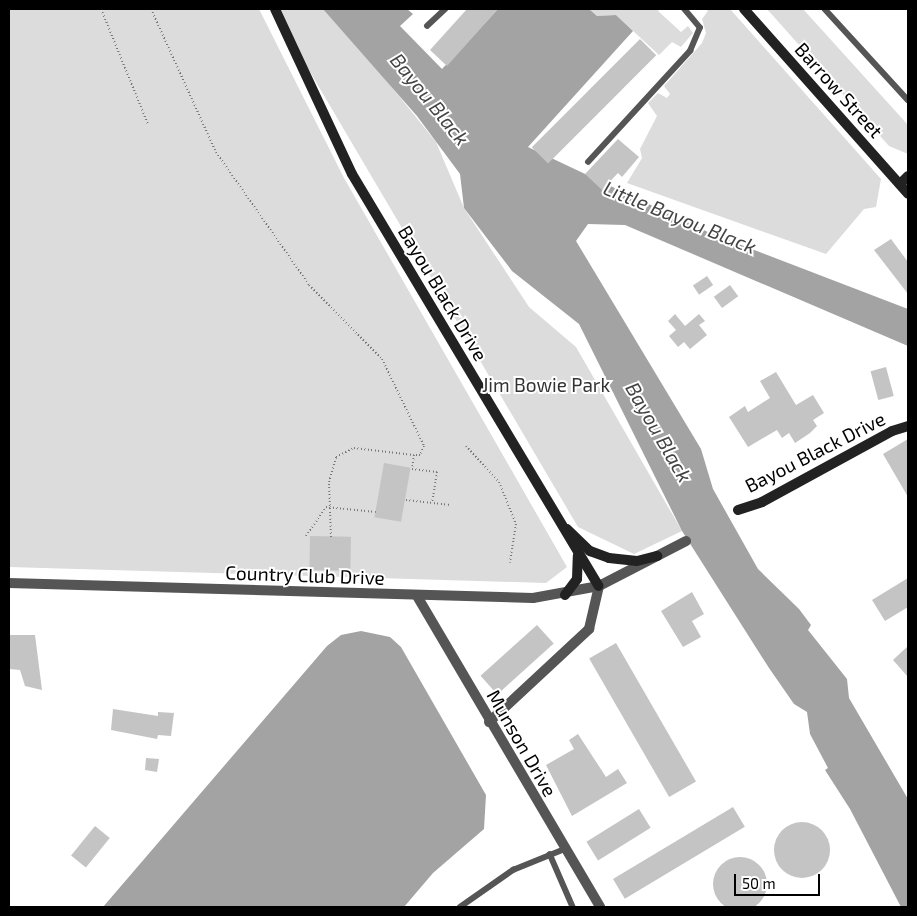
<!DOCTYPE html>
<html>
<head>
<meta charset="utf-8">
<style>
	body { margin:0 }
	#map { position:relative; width:917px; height:916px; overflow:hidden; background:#fff; font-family:"Exo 2",sans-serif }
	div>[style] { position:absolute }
	.green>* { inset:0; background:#dcdcdc }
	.water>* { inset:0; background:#a3a3a3 }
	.building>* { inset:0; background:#c4c4c4; transform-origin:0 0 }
	.round { border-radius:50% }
	.path>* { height:2px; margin-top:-1px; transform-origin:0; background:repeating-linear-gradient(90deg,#777 0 1px,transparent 0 3.5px) }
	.lane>* { height:5.5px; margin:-2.75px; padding:0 2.75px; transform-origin:2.75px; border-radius:2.75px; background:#555 }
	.street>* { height:10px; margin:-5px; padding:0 5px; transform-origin:5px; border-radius:5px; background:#555 }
	.secondary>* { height:10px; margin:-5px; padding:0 5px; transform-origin:5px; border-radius:5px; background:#222 }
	span { translate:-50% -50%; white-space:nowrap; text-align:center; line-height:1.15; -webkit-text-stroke:4px #fff; paint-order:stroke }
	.street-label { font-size:19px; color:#000 }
	.park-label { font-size:19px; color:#333 }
	.water-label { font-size:20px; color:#444; font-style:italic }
	.frame { position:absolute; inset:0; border:10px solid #000; pointer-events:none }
	.scale { position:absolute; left:734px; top:874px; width:86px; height:22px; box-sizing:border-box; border:2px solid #000; border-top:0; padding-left:6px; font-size:15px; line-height:18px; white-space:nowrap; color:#000; -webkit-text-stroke:4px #fff; paint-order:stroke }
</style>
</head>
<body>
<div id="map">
	<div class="green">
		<div style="clip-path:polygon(9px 9px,259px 9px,344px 178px,567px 567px,546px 583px,9px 567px)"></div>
		<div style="clip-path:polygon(280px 9px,329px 9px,436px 142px,464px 208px,529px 307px,576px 347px,682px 531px,634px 554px,578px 527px,293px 43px)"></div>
		<div style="clip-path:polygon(589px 9px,660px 9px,658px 11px,681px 32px,688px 26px,693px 33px,681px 47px,672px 42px,659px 55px,616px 15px,597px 16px)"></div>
		<div style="clip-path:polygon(705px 9px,730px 9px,881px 179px,876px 207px,864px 209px,826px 254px,627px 183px,642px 158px,640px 149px,657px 116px,648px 103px,658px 93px,667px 98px,670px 94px,664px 86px,702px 43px,706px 33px,702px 19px,708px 11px)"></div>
		<div style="clip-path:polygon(767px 9px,803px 9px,908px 125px,908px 154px,889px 146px)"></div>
	</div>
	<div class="water">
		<div style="clip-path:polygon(323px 9px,407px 9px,413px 14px,400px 26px,442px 69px,498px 9px,589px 9px,597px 16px,616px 15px,633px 31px,528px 147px,710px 233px,908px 309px,908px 346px,625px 225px,588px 224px,576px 241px,701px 449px,713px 489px,758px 569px,799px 609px,811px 625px,808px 630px,847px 679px,849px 698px,908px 799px,908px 907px,901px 907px,850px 809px,825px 770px,828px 768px,810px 734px,807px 712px,794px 704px,769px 668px,682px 531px,579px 324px,512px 271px,464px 208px,460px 174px,417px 116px)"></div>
		<div style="clip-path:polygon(361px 631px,390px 637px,401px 647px,486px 795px,484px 829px,433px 873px,404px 907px,103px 907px,327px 646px,341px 635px)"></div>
	</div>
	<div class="building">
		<div style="clip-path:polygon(467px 9px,498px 9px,447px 66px,430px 50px)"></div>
		<div style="left:640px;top:39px;width:23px;height:153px;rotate:45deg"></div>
		<div style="clip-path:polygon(618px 139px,639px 157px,622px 177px,618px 173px,602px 190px,585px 174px)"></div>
		<div style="clip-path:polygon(891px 239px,908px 262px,908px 294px,874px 250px)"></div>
		<div style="left:707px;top:276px;width:11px;height:17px;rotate:56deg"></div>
		<div style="left:730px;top:285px;width:14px;height:20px;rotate:54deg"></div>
		<div style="clip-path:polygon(675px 314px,685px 326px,699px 314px,705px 321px,699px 325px,707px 335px,690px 349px,684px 342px,678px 347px,669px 336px,676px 330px,668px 321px)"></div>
		<div style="left:886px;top:367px;width:30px;height:16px;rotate:75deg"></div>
		<div style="clip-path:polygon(776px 372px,796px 405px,813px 395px,824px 413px,813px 420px,817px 426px,810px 433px,795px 443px,789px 433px,782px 438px,777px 430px,748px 447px,729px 417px,745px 406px,748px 412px,770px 398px,760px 381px)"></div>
		<div style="clip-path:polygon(908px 439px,908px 497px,883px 454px)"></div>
		<div style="left:384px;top:463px;width:27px;height:55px;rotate:10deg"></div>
		<div style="left:310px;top:536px;width:41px;height:34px;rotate:1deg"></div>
		<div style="clip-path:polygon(908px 578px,908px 607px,885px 621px,872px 600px)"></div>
		<div style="clip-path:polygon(692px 592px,704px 614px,692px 621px,701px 637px,683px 647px,661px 611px)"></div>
		<div style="left:537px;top:625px;width:25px;height:76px;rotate:48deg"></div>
		<div style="clip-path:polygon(9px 635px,35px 635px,42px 690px,25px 686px,20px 670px,9px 669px)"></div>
		<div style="left:616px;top:643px;width:160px;height:31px;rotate:60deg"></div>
		<div style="clip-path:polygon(908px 646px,908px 677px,893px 660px)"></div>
		<div style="clip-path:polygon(113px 709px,158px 716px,158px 712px,174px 713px,171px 736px,158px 735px,157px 739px,111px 730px)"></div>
		<div style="clip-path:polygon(578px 734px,606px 777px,618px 769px,627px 783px,572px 816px,546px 765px,574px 749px,569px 740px)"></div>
		<div style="clip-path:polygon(146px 758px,159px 759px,157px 772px,145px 770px)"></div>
		<div style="left:733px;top:807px;width:23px;height:140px;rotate:59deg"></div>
		<div style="left:639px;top:809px;width:22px;height:62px;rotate:58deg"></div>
		<div class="round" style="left:774px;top:822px;width:56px;height:56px"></div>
		<div style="left:95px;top:826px;width:19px;height:38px;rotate:39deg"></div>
		<div class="round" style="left:713px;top:857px;width:54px;height:54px"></div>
	</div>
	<div class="path">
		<div style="left:101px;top:9px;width:124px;rotate:67.8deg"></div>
		<div style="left:151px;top:9px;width:157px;rotate:65.6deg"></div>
		<div style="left:216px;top:152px;width:162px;rotate:55deg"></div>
		<div style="left:309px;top:285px;width:104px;rotate:45.4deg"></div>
		<div style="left:382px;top:359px;width:97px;rotate:64.2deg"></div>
		<div style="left:424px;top:446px;width:10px;rotate:114deg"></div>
		<div style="left:420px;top:455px;width:6px;rotate:180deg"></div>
		<div style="left:414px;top:455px;width:14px;rotate:98deg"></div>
		<div style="left:412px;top:469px;width:25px;rotate:7deg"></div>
		<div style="left:437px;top:472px;width:31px;rotate:99deg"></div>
		<div style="left:466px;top:446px;width:49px;rotate:47.5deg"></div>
		<div style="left:499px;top:482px;width:45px;rotate:68deg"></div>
		<div style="left:516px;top:524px;width:39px;rotate:99deg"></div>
		<div style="left:406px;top:500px;width:45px;rotate:6.3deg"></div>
		<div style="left:306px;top:536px;width:35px;rotate:-55deg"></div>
		<div style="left:326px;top:507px;width:50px;rotate:5.7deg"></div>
		<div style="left:331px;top:537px;width:55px;rotate:-92.1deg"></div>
		<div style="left:329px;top:482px;width:26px;rotate:-74deg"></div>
		<div style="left:336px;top:457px;width:20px;rotate:-27deg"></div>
		<div style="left:354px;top:448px;width:60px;rotate:6.7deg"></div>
	</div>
	<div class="lane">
		<div style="left:825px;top:9px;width:123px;rotate:47.6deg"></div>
		<div style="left:427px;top:26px;width:25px;rotate:-43deg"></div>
		<div style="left:588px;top:162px;width:151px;rotate:-47.4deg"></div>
		<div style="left:690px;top:51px;width:25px;rotate:-67deg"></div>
		<div style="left:700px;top:28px;width:25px;rotate:-130deg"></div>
		<div style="left:550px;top:854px;width:58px;rotate:66.5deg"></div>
		<div style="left:460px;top:907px;width:65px;rotate:-34.9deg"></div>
		<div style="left:513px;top:870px;width:56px;rotate:-22deg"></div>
	</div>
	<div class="street">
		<div style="left:9px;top:583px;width:524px;rotate:1.64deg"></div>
		<div style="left:533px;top:598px;width:67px;rotate:-10.3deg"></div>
		<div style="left:417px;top:596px;width:361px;rotate:59.5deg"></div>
		<div style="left:489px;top:722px;width:137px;rotate:-42.9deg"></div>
		<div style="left:589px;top:629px;width:44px;rotate:-76.9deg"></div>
		<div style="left:599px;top:586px;width:98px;rotate:-27.3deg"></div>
	</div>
	<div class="secondary">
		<div style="left:275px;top:9px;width:182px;rotate:65deg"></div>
		<div style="left:352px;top:174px;width:480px;rotate:59.1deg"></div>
		<div style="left:744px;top:9px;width:247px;rotate:48.4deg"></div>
		<div style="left:900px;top:184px;width:11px;rotate:-45deg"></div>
		<div style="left:738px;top:510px;width:25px;rotate:-18deg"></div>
		<div style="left:762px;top:502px;width:148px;rotate:-28.6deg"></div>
		<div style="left:892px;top:431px;width:17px;rotate:-17deg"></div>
		<div style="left:567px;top:529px;width:32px;rotate:44deg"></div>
		<div style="left:590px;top:551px;width:20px;rotate:20deg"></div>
		<div style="left:609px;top:558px;width:28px;rotate:6deg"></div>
		<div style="left:637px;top:561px;width:21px;rotate:-14deg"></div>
		<div style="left:565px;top:595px;width:20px;rotate:-53deg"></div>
		<div style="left:577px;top:579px;width:23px;rotate:-88deg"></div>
	</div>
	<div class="street-label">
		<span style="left:839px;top:90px;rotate:48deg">Barrow Street</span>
		<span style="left:443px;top:293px;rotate:59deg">Bayou Black Drive</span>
		<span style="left:815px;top:452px;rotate:-27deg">Bayou Black Drive</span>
		<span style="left:305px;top:575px;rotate:2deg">Country Club Drive</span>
		<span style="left:522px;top:743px;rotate:60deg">Munson Drive</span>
	</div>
	<div class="park-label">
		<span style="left:546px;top:385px">Jim Bowie Park</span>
	</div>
	<div class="water-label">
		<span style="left:430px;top:99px;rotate:51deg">Bayou Black</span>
		<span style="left:680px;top:217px;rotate:22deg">Little Bayou Black</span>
		<span style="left:659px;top:432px;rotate:60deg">Bayou Black</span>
	</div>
	<div class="frame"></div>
	<div class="scale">50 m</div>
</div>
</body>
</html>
